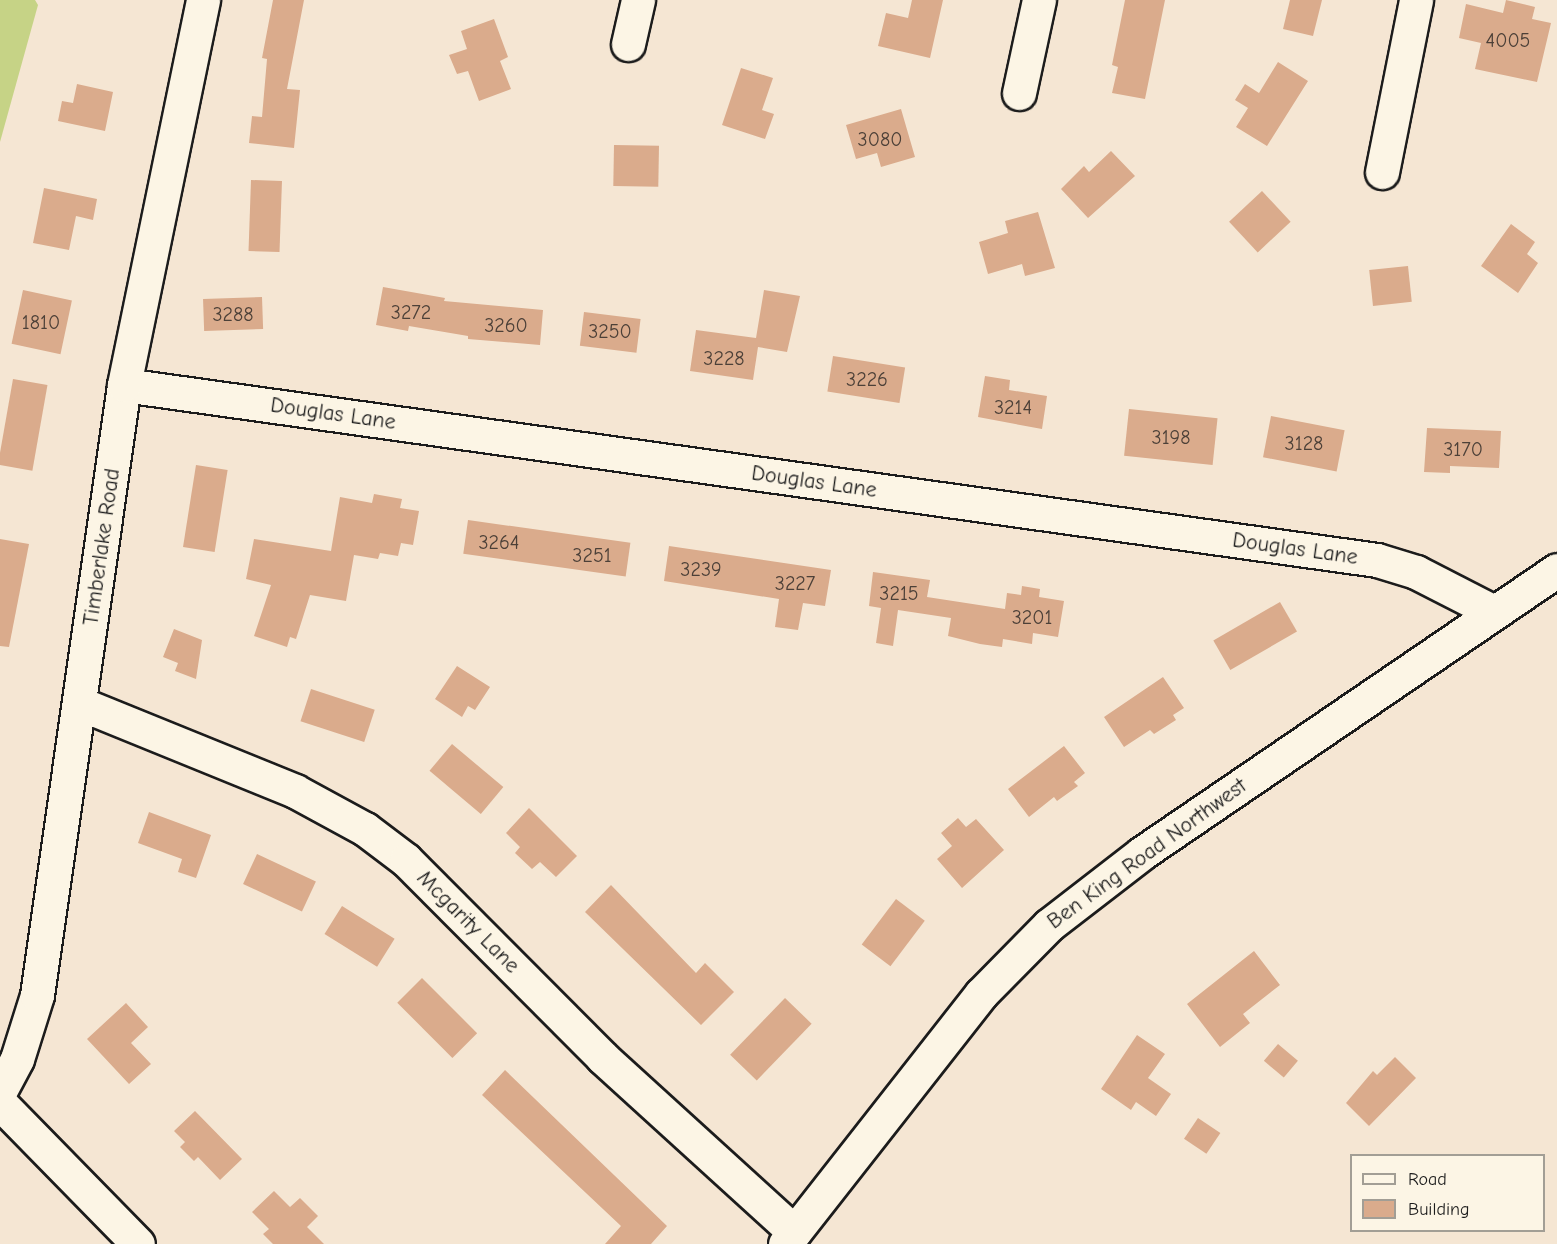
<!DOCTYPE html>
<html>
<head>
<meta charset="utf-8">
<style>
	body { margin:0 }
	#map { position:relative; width:1557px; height:1244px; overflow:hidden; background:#f5e6d3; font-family:"Comic Neue",sans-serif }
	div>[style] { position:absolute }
	.green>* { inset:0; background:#c6d386 }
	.building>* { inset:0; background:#daab8c; transform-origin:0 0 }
	.roads { filter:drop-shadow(2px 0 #1c1c1c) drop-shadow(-2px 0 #1c1c1c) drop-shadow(0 2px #1c1c1c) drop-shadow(0 -2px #1c1c1c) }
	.minor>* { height:33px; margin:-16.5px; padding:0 16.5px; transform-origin:16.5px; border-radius:16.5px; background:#fcf5e5 }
	.major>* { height:33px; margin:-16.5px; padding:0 16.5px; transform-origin:16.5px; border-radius:16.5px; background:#fcf5e5 }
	span { translate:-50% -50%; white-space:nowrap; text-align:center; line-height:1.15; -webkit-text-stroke:4.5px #fcf5e5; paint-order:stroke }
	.number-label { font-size:20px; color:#4c4038 }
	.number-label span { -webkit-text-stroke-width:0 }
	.street-label { font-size:22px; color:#1c1c1c }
	.legend { position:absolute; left:1350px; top:1154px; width:195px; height:78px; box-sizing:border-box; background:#fcf5e5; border:2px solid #a29e95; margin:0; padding:8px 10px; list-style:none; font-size:18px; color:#1c1c1c }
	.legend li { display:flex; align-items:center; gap:12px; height:30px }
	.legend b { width:30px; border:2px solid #a29e95 }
</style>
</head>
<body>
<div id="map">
	<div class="green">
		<div style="clip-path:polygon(0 0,35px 0,38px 5px,0 142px)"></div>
	</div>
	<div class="building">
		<div style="clip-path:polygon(273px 0,304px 0,287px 89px,300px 90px,294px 148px,249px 143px,252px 116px,262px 117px,267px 59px,262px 58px)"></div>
		<div style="clip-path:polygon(912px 0,943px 0,930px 58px,878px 46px,886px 13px,908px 18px)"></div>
		<div style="clip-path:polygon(1125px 0,1165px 0,1145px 99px,1112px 93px,1118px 67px,1112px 65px)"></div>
		<div style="clip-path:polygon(1290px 0,1322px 0,1313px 36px,1283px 29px)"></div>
		<div style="clip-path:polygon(1506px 0,1535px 7px,1532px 19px,1551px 23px,1537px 82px,1475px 69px,1481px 43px,1459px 38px,1466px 4px,1503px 13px)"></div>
		<div style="clip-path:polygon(494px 19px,508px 57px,500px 61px,511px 89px,479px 101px,468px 71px,457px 74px,449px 55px,467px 49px,461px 31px)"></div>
		<div style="clip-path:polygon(1278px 62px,1308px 81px,1267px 146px,1236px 127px,1248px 108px,1235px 100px,1245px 84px,1259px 93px)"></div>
		<div style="clip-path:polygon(741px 68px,773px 78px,762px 110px,774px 114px,765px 139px,722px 125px)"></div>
		<div style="clip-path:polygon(77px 84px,113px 92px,105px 131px,58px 121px,62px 101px,73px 103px)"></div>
		<div style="clip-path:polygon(901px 109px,915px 157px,881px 167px,877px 153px,856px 159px,846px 125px)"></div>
		<div style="left:614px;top:145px;width:45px;height:41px;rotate:1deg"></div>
		<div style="clip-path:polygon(1111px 151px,1135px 176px,1088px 218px,1061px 189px,1084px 166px,1089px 172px)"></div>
		<div style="left:251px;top:180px;width:31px;height:71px;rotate:2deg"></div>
		<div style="clip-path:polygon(44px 188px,97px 199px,93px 220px,76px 216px,69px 250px,33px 243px)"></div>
		<div style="left:1262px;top:191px;width:42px;height:45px;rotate:47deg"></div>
		<div style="clip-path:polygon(1038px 212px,1055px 268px,1025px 276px,1022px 264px,988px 274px,979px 242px,1008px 233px,1005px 221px)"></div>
		<div style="clip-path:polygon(1511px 224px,1535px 242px,1527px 254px,1538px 263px,1518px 293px,1481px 266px)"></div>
		<div style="left:1408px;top:266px;width:36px;height:39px;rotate:84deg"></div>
		<div style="clip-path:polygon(383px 287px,445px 298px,444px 301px,543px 310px,540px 345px,468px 339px,468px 336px,409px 326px,408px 331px,376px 325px)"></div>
		<div style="left:23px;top:290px;width:50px;height:55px;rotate:12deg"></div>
		<div style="clip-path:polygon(764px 290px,800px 296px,787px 352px,758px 347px,753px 380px,690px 371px,696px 330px,756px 338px)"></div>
		<div style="left:262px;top:297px;width:32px;height:59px;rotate:88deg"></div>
		<div style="left:584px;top:312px;width:57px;height:34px;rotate:7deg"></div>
		<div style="left:833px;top:356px;width:73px;height:36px;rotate:9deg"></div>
		<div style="clip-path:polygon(985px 376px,1010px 380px,1009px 390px,1047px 396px,1042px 429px,978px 417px)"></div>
		<div style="left:13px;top:379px;width:35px;height:87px;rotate:10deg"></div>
		<div style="left:1129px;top:409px;width:89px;height:47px;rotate:6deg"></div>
		<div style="left:1271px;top:416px;width:75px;height:42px;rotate:11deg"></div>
		<div style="clip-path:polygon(1427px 428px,1501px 431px,1499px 468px,1450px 466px,1450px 473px,1424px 472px)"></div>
		<div style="left:196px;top:465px;width:32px;height:83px;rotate:9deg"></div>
		<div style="clip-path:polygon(374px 494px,402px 499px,400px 508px,419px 511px,413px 545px,401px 543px,398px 556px,380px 553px,378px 559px,354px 555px,346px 601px,310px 595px,296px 639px,290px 637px,287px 647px,254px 636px,271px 585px,246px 579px,254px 539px,331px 551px,340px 497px,372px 503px)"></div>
		<div style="left:468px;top:520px;width:164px;height:34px;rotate:8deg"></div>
		<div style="clip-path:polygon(0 539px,29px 544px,9px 647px,0 646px)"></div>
		<div style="clip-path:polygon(669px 546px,831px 570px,825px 606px,803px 603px,798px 630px,775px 627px,779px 599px,664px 581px)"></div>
		<div style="clip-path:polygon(873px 572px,930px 580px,927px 597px,1005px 609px,1007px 593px,1021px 595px,1022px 586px,1040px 589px,1039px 597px,1064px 601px,1058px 637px,1033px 633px,1032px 644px,1003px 639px,1002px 647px,980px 644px,948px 636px,951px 618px,898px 610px,893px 646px,876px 643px,881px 608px,869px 606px)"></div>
		<div style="left:1280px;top:602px;width:34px;height:77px;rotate:60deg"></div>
		<div style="clip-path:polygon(174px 629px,202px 640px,196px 679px,175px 671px,178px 663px,163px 657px)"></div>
		<div style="clip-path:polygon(457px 666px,490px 687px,475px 710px,468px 706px,462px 717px,435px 699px)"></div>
		<div style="clip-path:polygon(1163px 677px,1184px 708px,1173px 715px,1176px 720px,1154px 734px,1150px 730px,1124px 747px,1104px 717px)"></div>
		<div style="left:311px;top:689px;width:67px;height:34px;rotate:18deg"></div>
		<div style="left:452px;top:744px;width:67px;height:35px;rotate:40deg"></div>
		<div style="clip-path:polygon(1064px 746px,1085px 773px,1074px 782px,1078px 786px,1057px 801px,1054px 797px,1029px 817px,1008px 789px)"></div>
		<div style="clip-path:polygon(529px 808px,577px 856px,556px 877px,540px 862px,532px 869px,515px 853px,520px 847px,506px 833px)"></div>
		<div style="clip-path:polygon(149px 812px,211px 835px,196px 878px,178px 872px,182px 859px,138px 843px)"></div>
		<div style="clip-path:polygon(958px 818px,966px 827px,976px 819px,1004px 850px,962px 888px,937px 859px,952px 846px,941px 833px)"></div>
		<div style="left:257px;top:854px;width:65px;height:33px;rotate:25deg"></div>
		<div style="clip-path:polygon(611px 885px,696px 973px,705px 963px,734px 992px,701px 1025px,585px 912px)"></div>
		<div style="left:896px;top:899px;width:36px;height:57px;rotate:37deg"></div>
		<div style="left:342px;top:906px;width:62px;height:33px;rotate:32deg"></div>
		<div style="clip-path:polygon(1254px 951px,1280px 985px,1243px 1014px,1250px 1023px,1220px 1047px,1187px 1004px)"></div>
		<div style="left:422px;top:978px;width:78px;height:35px;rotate:45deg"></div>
		<div style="left:785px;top:998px;width:37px;height:79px;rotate:44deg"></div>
		<div style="clip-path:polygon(126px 1003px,148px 1027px,131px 1043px,151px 1064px,129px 1084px,87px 1039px)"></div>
		<div style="clip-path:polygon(1137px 1035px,1165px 1054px,1148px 1078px,1171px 1094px,1156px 1116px,1136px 1102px,1131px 1110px,1101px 1089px)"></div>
		<div style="left:1278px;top:1044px;width:26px;height:22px;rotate:40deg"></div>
		<div style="clip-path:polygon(1395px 1057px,1416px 1078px,1369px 1126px,1346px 1103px,1373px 1071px,1377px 1075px)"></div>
		<div style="clip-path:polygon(505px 1070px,667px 1226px,651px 1244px,605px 1244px,621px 1226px,482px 1095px)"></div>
		<div style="clip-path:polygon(195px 1111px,242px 1159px,220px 1180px,198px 1157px,194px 1161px,180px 1147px,185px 1142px,174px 1131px)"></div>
		<div style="left:1198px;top:1118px;width:27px;height:25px;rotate:34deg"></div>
		<div style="clip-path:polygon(274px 1191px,290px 1207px,300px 1198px,318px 1216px,307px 1227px,324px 1244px,273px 1244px,263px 1234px,269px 1229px,252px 1212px)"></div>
	</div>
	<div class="roads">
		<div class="minor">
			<div style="left:628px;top:44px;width:45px;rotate:-77.2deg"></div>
			<div style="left:1019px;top:93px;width:95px;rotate:-77.9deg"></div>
			<div style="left:1382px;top:172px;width:175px;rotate:-78.8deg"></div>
			<div style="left:124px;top:385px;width:1265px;rotate:7.95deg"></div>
			<div style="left:1377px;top:560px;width:41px;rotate:17.1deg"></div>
			<div style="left:1416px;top:572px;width:88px;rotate:27.1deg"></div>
			<div style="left:81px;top:704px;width:231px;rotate:22.1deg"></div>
			<div style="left:295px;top:791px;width:80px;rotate:28.5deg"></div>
			<div style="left:365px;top:829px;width:51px;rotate:37.1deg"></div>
			<div style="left:406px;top:860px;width:278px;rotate:45.1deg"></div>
			<div style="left:602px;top:1057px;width:260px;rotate:42.3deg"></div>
			<div style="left:0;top:1091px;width:36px;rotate:-62deg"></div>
			<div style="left:17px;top:1059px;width:67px;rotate:-72.6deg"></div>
			<div style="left:37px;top:995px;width:616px;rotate:-81.88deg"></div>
			<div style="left:124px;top:385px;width:393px;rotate:-78.4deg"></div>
			<div style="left:785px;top:1244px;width:318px;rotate:-51.9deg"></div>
			<div style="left:981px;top:994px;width:97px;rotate:-45.4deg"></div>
			<div style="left:1049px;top:925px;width:118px;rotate:-37.7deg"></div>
			<div style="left:1142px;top:853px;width:502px;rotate:-34.29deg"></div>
		</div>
		<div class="major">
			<div style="left:0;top:1103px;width:197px;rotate:45.6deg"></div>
		</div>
	</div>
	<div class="number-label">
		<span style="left:1508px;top:40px">4005</span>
		<span style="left:880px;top:139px">3080</span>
		<span style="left:411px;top:312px">3272</span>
		<span style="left:233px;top:314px">3288</span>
		<span style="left:41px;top:322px">1810</span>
		<span style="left:506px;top:325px">3260</span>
		<span style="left:610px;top:331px">3250</span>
		<span style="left:724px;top:358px">3228</span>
		<span style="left:867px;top:379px">3226</span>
		<span style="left:1013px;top:407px">3214</span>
		<span style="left:1171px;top:437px">3198</span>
		<span style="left:1304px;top:443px">3128</span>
		<span style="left:1463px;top:449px">3170</span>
		<span style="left:499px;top:542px">3264</span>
		<span style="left:592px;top:555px">3251</span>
		<span style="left:701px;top:569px">3239</span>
		<span style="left:795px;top:583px">3227</span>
		<span style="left:899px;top:593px">3215</span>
		<span style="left:1032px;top:617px">3201</span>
	</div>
	<div class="street-label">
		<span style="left:333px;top:414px;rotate:8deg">Douglas Lane</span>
		<span style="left:814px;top:482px;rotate:8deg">Douglas Lane</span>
		<span style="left:102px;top:547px;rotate:-82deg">Timberlake Road</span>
		<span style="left:1295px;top:549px;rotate:8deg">Douglas Lane</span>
		<span style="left:1147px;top:854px;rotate:-36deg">Ben King Road Northwest</span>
		<span style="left:468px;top:922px;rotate:45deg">Mcgarity Lane</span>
	</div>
	<ul class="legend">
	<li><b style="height:8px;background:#fcf5e5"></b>Road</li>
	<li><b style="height:16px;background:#daab8c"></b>Building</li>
	</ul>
</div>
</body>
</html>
